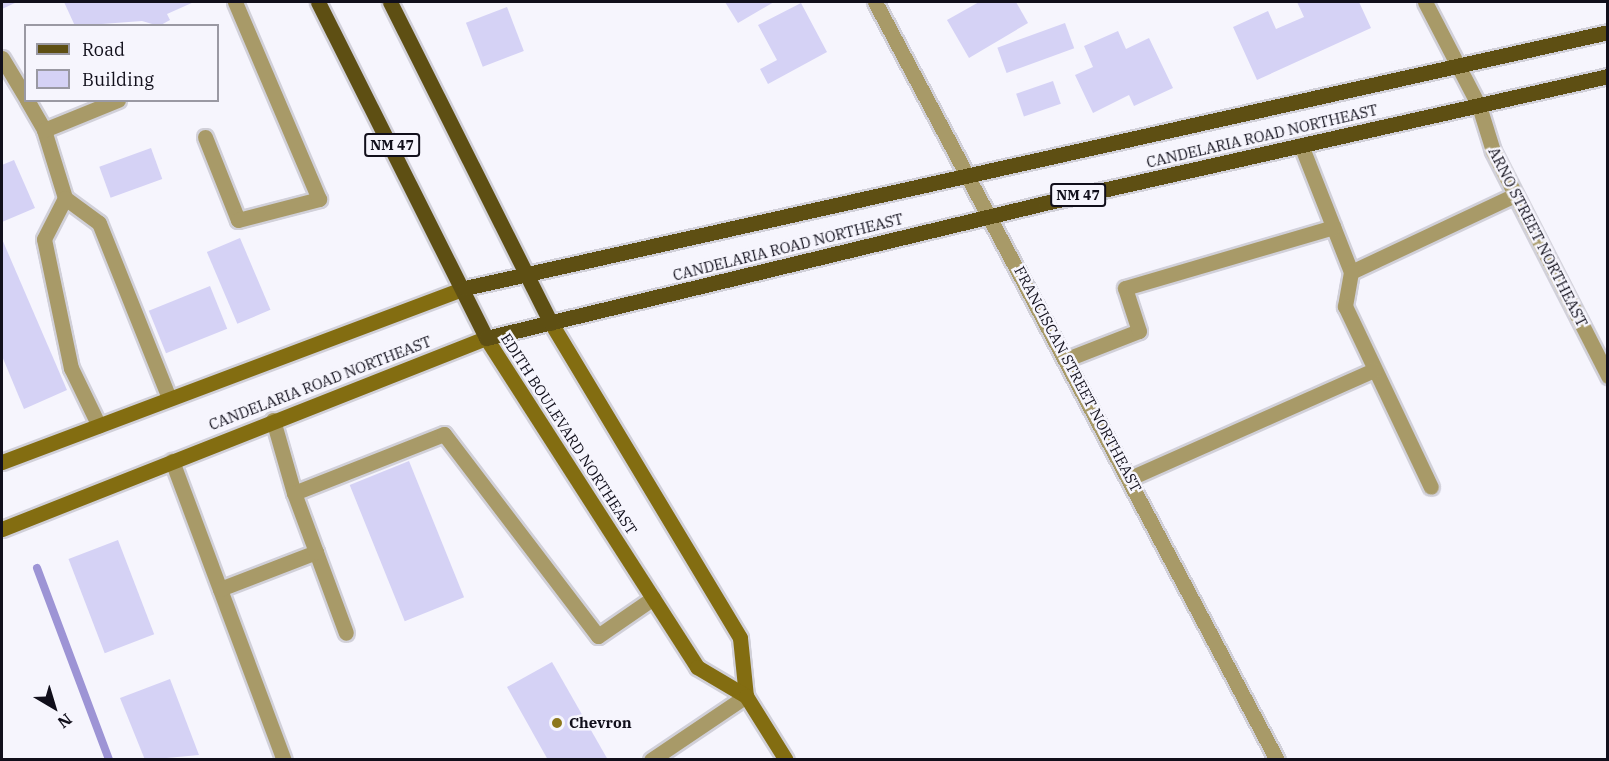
<!DOCTYPE html>
<html>
<head>
<meta charset="utf-8">
<style>
	body { margin:0 }
	#map { position:relative; width:1609px; height:761px; overflow:hidden; background:#f6f5fd; font-family:"IBM Plex Serif",serif }
	div>[style] { position:absolute }
	.stream>* { height:8px; margin:-4px; padding:0 4px; transform-origin:4px; border-radius:4px; background:#9d94d5 }
	.building>* { inset:0; background:#d5d2f5; transform-origin:0 0 }
	.roads { filter:drop-shadow(2px 0 #d1d0d9) drop-shadow(-2px 0 #d1d0d9) drop-shadow(0 2px #d1d0d9) drop-shadow(0 -2px #d1d0d9) }
	.lane>* { height:15px; margin:-7.5px; padding:0 7.5px; transform-origin:7.5px; border-radius:7.5px; background:#a89a68 }
	.street>* { height:15px; margin:-7.5px; padding:0 7.5px; transform-origin:7.5px; border-radius:7.5px; background:#a89a68 }
	.secondary>* { height:15px; margin:-7.5px; padding:0 7.5px; transform-origin:7.5px; border-radius:7.5px; background:#836d11 }
	.primary>* { height:15px; margin:-7.5px; padding:0 7.5px; transform-origin:7.5px; border-radius:7.5px; background:#5e4f13 }
	.dots>* { width:16px; height:16px; translate:-50% -50%; box-sizing:border-box; border:3px solid #f6f5fd; border-radius:50% }
	span { translate:-50% -50%; white-space:nowrap; text-align:center; line-height:1.15; -webkit-text-stroke:5px #f6f5fd; paint-order:stroke }
	.shield-label span { padding:2px 4px; background:#f6f5fd; border:2px solid; border-radius:4px; -webkit-text-stroke-width:0 }
	.shield-label { font-size:14px; color:#110f1b; font-weight:700 }
	.street-label { font-size:15px; color:#110f1b }
	.poi-label { font-size:15px; color:#110f1b; font-weight:700 }
	.left { translate:0 -50%; text-align:left }
	.frame { position:absolute; inset:0; border:3px solid #110f1b; pointer-events:none }
	.legend { position:absolute; left:24px; top:24px; width:195px; height:78px; box-sizing:border-box; background:#f6f5fd; border:2px solid #9a99a3; margin:0; padding:8px 10px; list-style:none; font-size:18px; color:#110f1b }
	.legend li { display:flex; align-items:center; gap:12px; height:30px }
	.legend b { width:30px; border:2px solid #9a99a3 }
	.north { position:absolute; left:24px; top:677px; width:60px; height:60px; -webkit-text-stroke:4px #f6f5fd; paint-order:stroke; rotate:142deg; font-size:16px; font-weight:700; line-height:24px; text-align:center; color:#110f1b }
	.north::after { content:''; display:block; margin:auto; width:21px; height:27px; background:#110f1b; clip-path:polygon(50% 0,100% 100%,50% 72%,0 100%) }
</style>
</head>
<body>
<div id="map">
	<div class="stream">
		<div style="left:37px;top:568px;width:205px;rotate:69.4deg"></div>
	</div>
	<div class="building">
		<div style="clip-path:polygon(2px 2px,17px 2px,2px 9px)"></div>
		<div style="clip-path:polygon(64px 2px,194px 2px,167px 14px,170px 20px,159px 26px,142px 21px,75px 26px)"></div>
		<div style="clip-path:polygon(725px 2px,774px 2px,738px 23px)"></div>
		<div style="clip-path:polygon(979px 2px,1016px 2px,1028px 23px,969px 58px,947px 20px)"></div>
		<div style="clip-path:polygon(1297px 2px,1359px 2px,1371px 28px,1257px 80px,1233px 27px,1268px 11px,1276px 29px,1304px 17px)"></div>
		<div style="clip-path:polygon(801px 3px,827px 52px,768px 84px,760px 69px,777px 60px,758px 25px)"></div>
		<div style="left:507px;top:7px;width:47px;height:44px;rotate:69deg"></div>
		<div style="left:1065px;top:23px;width:27px;height:72px;rotate:70deg"></div>
		<div style="clip-path:polygon(1118px 31px,1126px 49px,1149px 38px,1173px 88px,1134px 106px,1129px 95px,1093px 113px,1075px 75px,1093px 67px,1084px 46px)"></div>
		<div style="left:1053px;top:81px;width:24px;height:39px;rotate:71deg"></div>
		<div style="left:151px;top:148px;width:33px;height:55px;rotate:70deg"></div>
		<div style="clip-path:polygon(14px 160px,35px 208px,2px 222px,2px 165px)"></div>
		<div style="left:240px;top:238px;width:78px;height:36px;rotate:67deg"></div>
		<div style="clip-path:polygon(2px 239px,67px 390px,24px 409px,2px 356px)"></div>
		<div style="left:210px;top:286px;width:46px;height:66px;rotate:68deg"></div>
		<div style="left:409px;top:461px;width:147px;height:64px;rotate:68deg"></div>
		<div style="left:118px;top:540px;width:101px;height:53px;rotate:69deg"></div>
		<div style="clip-path:polygon(552px 662px,608px 760px,548px 760px,507px 687px)"></div>
		<div style="clip-path:polygon(170px 679px,199px 755px,145px 760px,120px 698px)"></div>
	</div>
	<div class="roads">
		<div class="lane">
			<div style="left:2px;top:58px;width:47px;rotate:59deg"></div>
			<div style="left:27px;top:100px;width:34px;rotate:60deg"></div>
			<div style="left:44px;top:130px;width:71px;rotate:72.8deg"></div>
			<div style="left:65px;top:198px;width:42px;rotate:36.3deg"></div>
			<div style="left:99px;top:223px;width:188px;rotate:68.2deg"></div>
			<div style="left:44px;top:130px;width:80px;rotate:-22.1deg"></div>
			<div style="left:205px;top:137px;width:89px;rotate:68.3deg"></div>
			<div style="left:238px;top:220px;width:84px;rotate:-14.5deg"></div>
			<div style="left:319px;top:199px;width:214px;rotate:-113.1deg"></div>
			<div style="left:1301px;top:145px;width:136px;rotate:68.5deg"></div>
			<div style="left:1351px;top:272px;width:181px;rotate:-25.2deg"></div>
			<div style="left:65px;top:198px;width:46px;rotate:117.1deg"></div>
			<div style="left:44px;top:239px;width:132px;rotate:78.2deg"></div>
			<div style="left:71px;top:368px;width:64px;rotate:64.2deg"></div>
			<div style="left:1351px;top:272px;width:35px;rotate:100deg"></div>
			<div style="left:1345px;top:306px;width:200px;rotate:64.6deg"></div>
			<div style="left:1067px;top:359px;width:77px;rotate:-21.3deg"></div>
			<div style="left:1139px;top:331px;width:45px;rotate:-108deg"></div>
			<div style="left:1125px;top:288px;width:217px;rotate:-16.3deg"></div>
			<div style="left:273px;top:420px;width:76px;rotate:74deg"></div>
			<div style="left:294px;top:493px;width:161px;rotate:-21.5deg"></div>
			<div style="left:444px;top:434px;width:254px;rotate:52.7deg"></div>
			<div style="left:598px;top:636px;width:67px;rotate:-34.6deg"></div>
			<div style="left:172px;top:461px;width:319px;rotate:69.5deg"></div>
			<div style="left:1130px;top:478px;width:267px;rotate:-23.9deg"></div>
			<div style="left:316px;top:552px;width:86px;rotate:69.7deg"></div>
			<div style="left:220px;top:589px;width:103px;rotate:-21.1deg"></div>
			<div style="left:316px;top:552px;width:63px;rotate:-110.4deg"></div>
			<div style="left:651px;top:760px;width:115px;rotate:-34deg"></div>
		</div>
		<div class="street">
			<div style="left:875px;top:2px;width:858px;rotate:62.06deg"></div>
			<div style="left:1425px;top:2px;width:117px;rotate:62.6deg"></div>
			<div style="left:1479px;top:106px;width:47px;rotate:72.7deg"></div>
			<div style="left:1493px;top:151px;width:253px;rotate:62.9deg"></div>
		</div>
		<div class="secondary">
			<div style="left:551px;top:323px;width:367px;rotate:59deg"></div>
			<div style="left:740px;top:638px;width:58px;rotate:84.1deg"></div>
			<div style="left:2px;top:462px;width:495px;rotate:-20.6deg"></div>
			<div style="left:2px;top:529px;width:520px;rotate:-21.54deg"></div>
			<div style="left:486px;top:338px;width:391px;rotate:57.3deg"></div>
			<div style="left:697px;top:667px;width:57px;rotate:30.6deg"></div>
			<div style="left:746px;top:696px;width:75px;rotate:58deg"></div>
		</div>
		<div class="primary">
			<div style="left:318px;top:2px;width:376px;rotate:63.4deg"></div>
			<div style="left:486px;top:338px;width:575px;rotate:-13.58deg"></div>
			<div style="left:1045px;top:203px;width:577px;rotate:-12.71deg"></div>
			<div style="left:390px;top:2px;width:359px;rotate:63.4deg"></div>
			<div style="left:465px;top:288px;width:1171px;rotate:-12.62deg"></div>
		</div>
	</div>
	<div class="dots">
		<div style="left:557px;top:723px;background:#8d771b"></div>
	</div>
	<div class="shield-label">
		<span style="left:392px;top:145px">NM 47</span>
		<span style="left:1078px;top:195px">NM 47</span>
	</div>
	<div class="street-label">
		<span style="left:1262px;top:136px;rotate:-13deg">CANDELARIA ROAD NORTHEAST</span>
		<span style="left:1538px;top:237px;rotate:63deg">ARNO STREET NORTHEAST</span>
		<span style="left:788px;top:247px;rotate:-14deg">CANDELARIA ROAD NORTHEAST</span>
		<span style="left:1078px;top:379px;rotate:62deg">FRANCISCAN STREET NORTHEAST</span>
		<span style="left:320px;top:383px;rotate:-21deg">CANDELARIA ROAD NORTHEAST</span>
		<span style="left:569px;top:434px;rotate:57deg">EDITH BOULEVARD NORTHEAST</span>
	</div>
	<div class="poi-label">
		<span class="left" style="left:569px;top:723px">Chevron</span>
	</div>
	<div class="frame"></div>
	<ul class="legend">
	<li><b style="height:8px;background:#5e4f13"></b>Road</li>
	<li><b style="height:16px;background:#d5d2f5"></b>Building</li>
	</ul>
	<div class="north">N</div>
</div>
</body>
</html>
